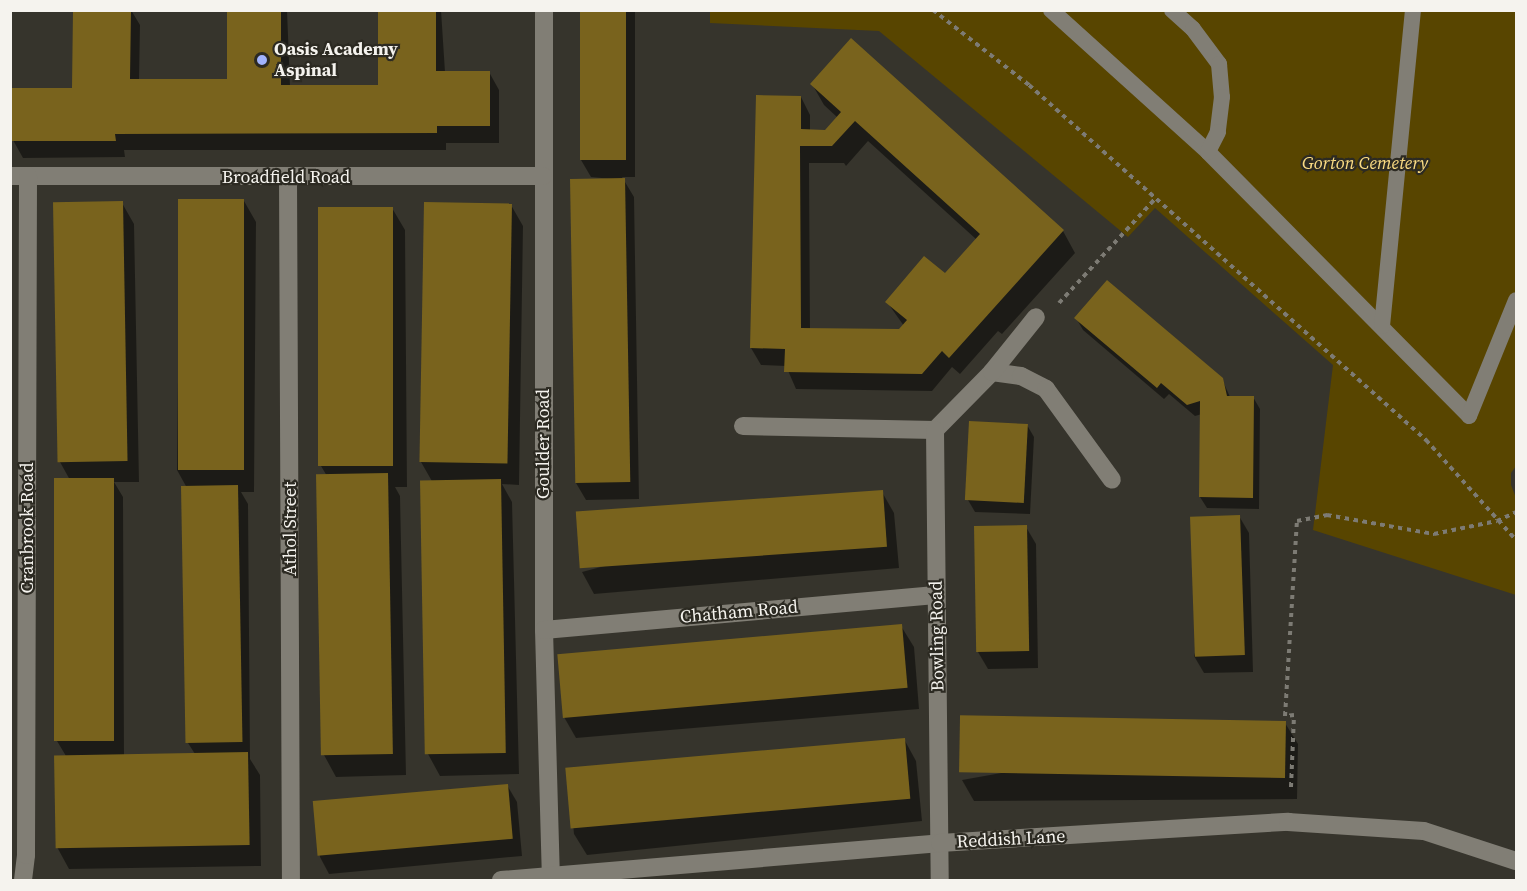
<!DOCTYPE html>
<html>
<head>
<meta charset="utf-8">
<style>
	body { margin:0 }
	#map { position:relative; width:1527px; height:891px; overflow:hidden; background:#36342c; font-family:"Source Serif 4",serif }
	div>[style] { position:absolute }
	.green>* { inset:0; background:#584500 }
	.shadow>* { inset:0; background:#0007 }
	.building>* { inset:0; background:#79631d; transform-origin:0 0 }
	.path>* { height:4px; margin-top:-2px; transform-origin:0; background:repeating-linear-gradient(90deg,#7d7b74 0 4.5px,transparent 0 9px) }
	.lane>* { height:16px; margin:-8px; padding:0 8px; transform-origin:8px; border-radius:8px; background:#817e75 }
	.street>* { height:18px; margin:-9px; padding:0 9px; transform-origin:9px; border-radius:9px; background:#817e75 }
	.secondary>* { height:18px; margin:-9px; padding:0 9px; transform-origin:9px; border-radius:9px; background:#817e75 }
	.dots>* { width:16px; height:16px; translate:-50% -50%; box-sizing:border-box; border:3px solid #2c2a22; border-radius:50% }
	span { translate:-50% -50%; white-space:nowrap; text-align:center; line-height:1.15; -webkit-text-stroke:4.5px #2c2a22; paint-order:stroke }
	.poi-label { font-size:18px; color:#f5f3ee; font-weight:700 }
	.left { translate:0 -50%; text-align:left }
	.park-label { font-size:18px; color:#fbdc83; font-style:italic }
	.street-label { font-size:18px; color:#f5f3ee }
	.frame { position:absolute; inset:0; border:12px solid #f5f3ee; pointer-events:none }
</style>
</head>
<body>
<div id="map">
	<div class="green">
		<div style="clip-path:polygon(710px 10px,1516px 11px,1516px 466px,1511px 473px,1511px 485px,1516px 498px,1516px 595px,1313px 530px,1333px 365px,1155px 208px,1128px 237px,879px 31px,710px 23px)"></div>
	</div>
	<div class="shadow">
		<div style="clip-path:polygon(74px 10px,131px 10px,140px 25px,139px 80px,228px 80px,229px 10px,287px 10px,290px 86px,380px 86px,380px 10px,441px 10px,445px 72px,489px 72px,499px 90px,499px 143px,446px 143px,446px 150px,124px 150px,125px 157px,23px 158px,13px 140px,74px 89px)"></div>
		<div style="clip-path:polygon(581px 10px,635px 10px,635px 177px,622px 177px,634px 197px,639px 499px,586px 500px,576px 483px,622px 180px,591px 177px,581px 160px)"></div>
		<div style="clip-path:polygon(evenodd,812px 84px,1063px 231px,1075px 253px,1002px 334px,998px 331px,960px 374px,952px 367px,932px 391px,796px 389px,786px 366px,761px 365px,751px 348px,801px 97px,810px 115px,810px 131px,826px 131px,838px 118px,824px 105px,812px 84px,868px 141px,977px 240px,951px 281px,887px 302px,904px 326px,900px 331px,810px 330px,809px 163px,844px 163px,846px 166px,868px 141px)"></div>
		<div style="clip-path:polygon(180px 201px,244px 201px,256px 222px,254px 492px,241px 492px,248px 504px,250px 759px,260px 775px,261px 866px,69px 869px,57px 847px,66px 756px,57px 741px,70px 480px,60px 462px,122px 203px,134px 224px,139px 482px,114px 482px,123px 497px,124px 755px,195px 754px,188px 743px,187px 488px,177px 470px)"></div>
		<div style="clip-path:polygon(511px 205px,523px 226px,519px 485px,502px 484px,512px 502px,519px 774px,440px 776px,428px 754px,433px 483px,421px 462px)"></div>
		<div style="clip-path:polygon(392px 208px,405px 230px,407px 487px,395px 487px,400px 496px,406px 775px,336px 777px,324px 755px,327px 476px,321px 466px)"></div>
		<div style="clip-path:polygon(1076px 318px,1222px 379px,1230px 397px,1253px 397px,1260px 409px,1259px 509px,1207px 508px,1200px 497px,1202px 414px,1195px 416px,1169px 394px,1164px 399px,1083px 330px)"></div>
		<div style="clip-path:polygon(1027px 425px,1034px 437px,1030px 514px,975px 512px,968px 500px)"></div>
		<div style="clip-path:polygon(882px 492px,894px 513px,899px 568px,594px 594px,582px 572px)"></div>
		<div style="clip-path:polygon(1239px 516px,1249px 533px,1253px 672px,1204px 673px,1194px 656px)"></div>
		<div style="clip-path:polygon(1026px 527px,1036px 544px,1038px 668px,988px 669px,978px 652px)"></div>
		<div style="clip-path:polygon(901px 626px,914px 647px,919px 709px,576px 738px,564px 717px)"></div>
		<div style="clip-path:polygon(1285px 723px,1298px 744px,1297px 799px,974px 801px,962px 780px)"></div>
		<div style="clip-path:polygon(904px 739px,916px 761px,922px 821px,587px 855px,574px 834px,568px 774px)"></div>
		<div style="clip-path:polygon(507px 785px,517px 802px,522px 856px,329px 874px,320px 857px,315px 803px)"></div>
	</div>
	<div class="building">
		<div style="clip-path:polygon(73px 10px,131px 10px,130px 79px,227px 79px,227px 10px,281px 10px,281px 85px,378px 85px,378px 10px,436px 10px,436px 71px,490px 71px,490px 126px,437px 126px,437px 133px,115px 134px,116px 141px,11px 141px,12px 88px,72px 88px)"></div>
		<div style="left:580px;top:10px;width:46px;height:150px"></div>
		<div style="clip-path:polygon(evenodd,851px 38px,1064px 230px,949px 358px,942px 351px,922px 374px,784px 372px,785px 349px,750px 348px,756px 95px,801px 96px,801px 129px,825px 130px,841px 112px,810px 84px,851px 38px,855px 121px,980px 234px,945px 273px,924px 256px,885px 302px,907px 320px,899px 329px,801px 328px,800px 146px,832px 146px,855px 121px)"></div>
		<div style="left:625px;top:178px;width:304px;height:55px;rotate:89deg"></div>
		<div style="left:178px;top:199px;width:66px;height:271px"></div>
		<div style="left:123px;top:201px;width:260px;height:70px;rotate:89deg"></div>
		<div style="left:424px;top:202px;width:88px;height:260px;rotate:1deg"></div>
		<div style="left:393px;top:207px;width:259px;height:75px;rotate:90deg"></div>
		<div style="clip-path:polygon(1107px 280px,1223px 378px,1227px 396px,1254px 396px,1253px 498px,1199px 497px,1200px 401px,1187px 405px,1161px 383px,1157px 388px,1074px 318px)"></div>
		<div style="left:969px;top:421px;width:59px;height:79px;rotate:3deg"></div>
		<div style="left:388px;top:473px;width:281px;height:72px;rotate:89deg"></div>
		<div style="left:114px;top:478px;width:263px;height:60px;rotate:90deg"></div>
		<div style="left:501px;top:479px;width:274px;height:81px;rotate:89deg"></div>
		<div style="left:238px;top:485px;width:257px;height:57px;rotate:89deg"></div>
		<div style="left:883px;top:490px;width:57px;height:308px;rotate:86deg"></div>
		<div style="left:1240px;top:515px;width:140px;height:50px;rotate:88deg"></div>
		<div style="left:1027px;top:525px;width:126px;height:53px;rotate:89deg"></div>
		<div style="left:902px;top:624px;width:64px;height:346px;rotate:85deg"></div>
		<div style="left:1286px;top:721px;width:57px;height:326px;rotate:91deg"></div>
		<div style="left:905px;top:738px;width:61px;height:341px;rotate:85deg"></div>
		<div style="left:248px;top:752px;width:93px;height:194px;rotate:89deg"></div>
		<div style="left:508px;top:784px;width:55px;height:196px;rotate:85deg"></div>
	</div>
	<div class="path">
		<div style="left:933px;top:10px;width:122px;rotate:38deg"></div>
		<div style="left:1029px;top:85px;width:533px;rotate:41.8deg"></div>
		<div style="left:1426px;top:440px;width:135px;rotate:48deg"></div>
		<div style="left:1059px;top:303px;width:143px;rotate:-47.3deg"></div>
		<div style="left:1291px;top:787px;width:72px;rotate:-87.6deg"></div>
		<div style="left:1294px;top:715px;width:9px;rotate:174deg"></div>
		<div style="left:1285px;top:716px;width:195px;rotate:-86.5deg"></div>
		<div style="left:1297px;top:521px;width:31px;rotate:-11deg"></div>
		<div style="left:1327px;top:515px;width:109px;rotate:10.1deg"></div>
		<div style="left:1434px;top:534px;width:64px;rotate:-11.7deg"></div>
		<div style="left:1497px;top:521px;width:21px;rotate:-25deg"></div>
	</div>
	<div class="lane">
		<div style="left:1051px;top:10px;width:212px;rotate:42.1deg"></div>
		<div style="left:1208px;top:152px;width:371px;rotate:45.3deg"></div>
		<div style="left:1469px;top:416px;width:125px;rotate:-67.9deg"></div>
		<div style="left:1172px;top:10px;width:28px;rotate:42deg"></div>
		<div style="left:1193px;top:29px;width:44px;rotate:53.4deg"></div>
		<div style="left:1219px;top:64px;width:33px;rotate:85deg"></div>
		<div style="left:1222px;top:97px;width:35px;rotate:97deg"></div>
		<div style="left:1218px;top:132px;width:22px;rotate:117deg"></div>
		<div style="left:1382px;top:326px;width:318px;rotate:-84.4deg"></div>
	</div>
	<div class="street">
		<div style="left:544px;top:10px;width:620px;rotate:90deg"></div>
		<div style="left:544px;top:630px;width:247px;rotate:88.4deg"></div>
		<div style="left:10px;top:176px;width:533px"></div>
		<div style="left:288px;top:177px;width:703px;rotate:89.76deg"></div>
		<div style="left:992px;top:372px;width:29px;rotate:8deg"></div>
		<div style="left:1021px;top:376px;width:28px;rotate:27deg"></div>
		<div style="left:1046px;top:389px;width:112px;rotate:54deg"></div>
		<div style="left:743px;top:426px;width:192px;rotate:1.2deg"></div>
		<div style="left:935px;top:430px;width:81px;rotate:-45.5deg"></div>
		<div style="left:992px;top:372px;width:70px;rotate:-51.3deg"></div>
		<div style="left:935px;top:430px;width:450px;rotate:89.4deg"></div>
		<div style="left:544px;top:630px;width:393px;rotate:-5.1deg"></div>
		<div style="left:23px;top:880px;width:25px;rotate:-83deg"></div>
		<div style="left:26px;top:855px;width:679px;rotate:-89.83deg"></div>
	</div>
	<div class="secondary">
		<div style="left:501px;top:880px;width:441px;rotate:-4.8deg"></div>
		<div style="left:940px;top:843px;width:349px;rotate:-3.5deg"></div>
		<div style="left:1288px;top:822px;width:136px;rotate:3.8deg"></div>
		<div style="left:1424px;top:831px;width:97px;rotate:18.1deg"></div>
	</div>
	<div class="dots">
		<div style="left:262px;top:60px;background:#a1b3fd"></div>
	</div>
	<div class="poi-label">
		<span class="left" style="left:274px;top:60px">Oasis Academy<br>Aspinal</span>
	</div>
	<div class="park-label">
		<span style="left:1365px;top:163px">Gorton Cemetery</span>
	</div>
	<div class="street-label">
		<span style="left:286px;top:177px">Broadfield Road</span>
		<span style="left:543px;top:444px;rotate:-90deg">Goulder Road</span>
		<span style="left:27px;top:528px;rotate:-90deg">Cranbrook Road</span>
		<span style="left:290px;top:529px;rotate:-90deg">Athol Street</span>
		<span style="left:739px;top:612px;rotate:-5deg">Chatham Road</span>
		<span style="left:937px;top:636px;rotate:-91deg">Bowling Road</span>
		<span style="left:1011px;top:839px;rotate:-3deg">Reddish Lane</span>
	</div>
	<div class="frame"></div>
</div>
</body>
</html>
